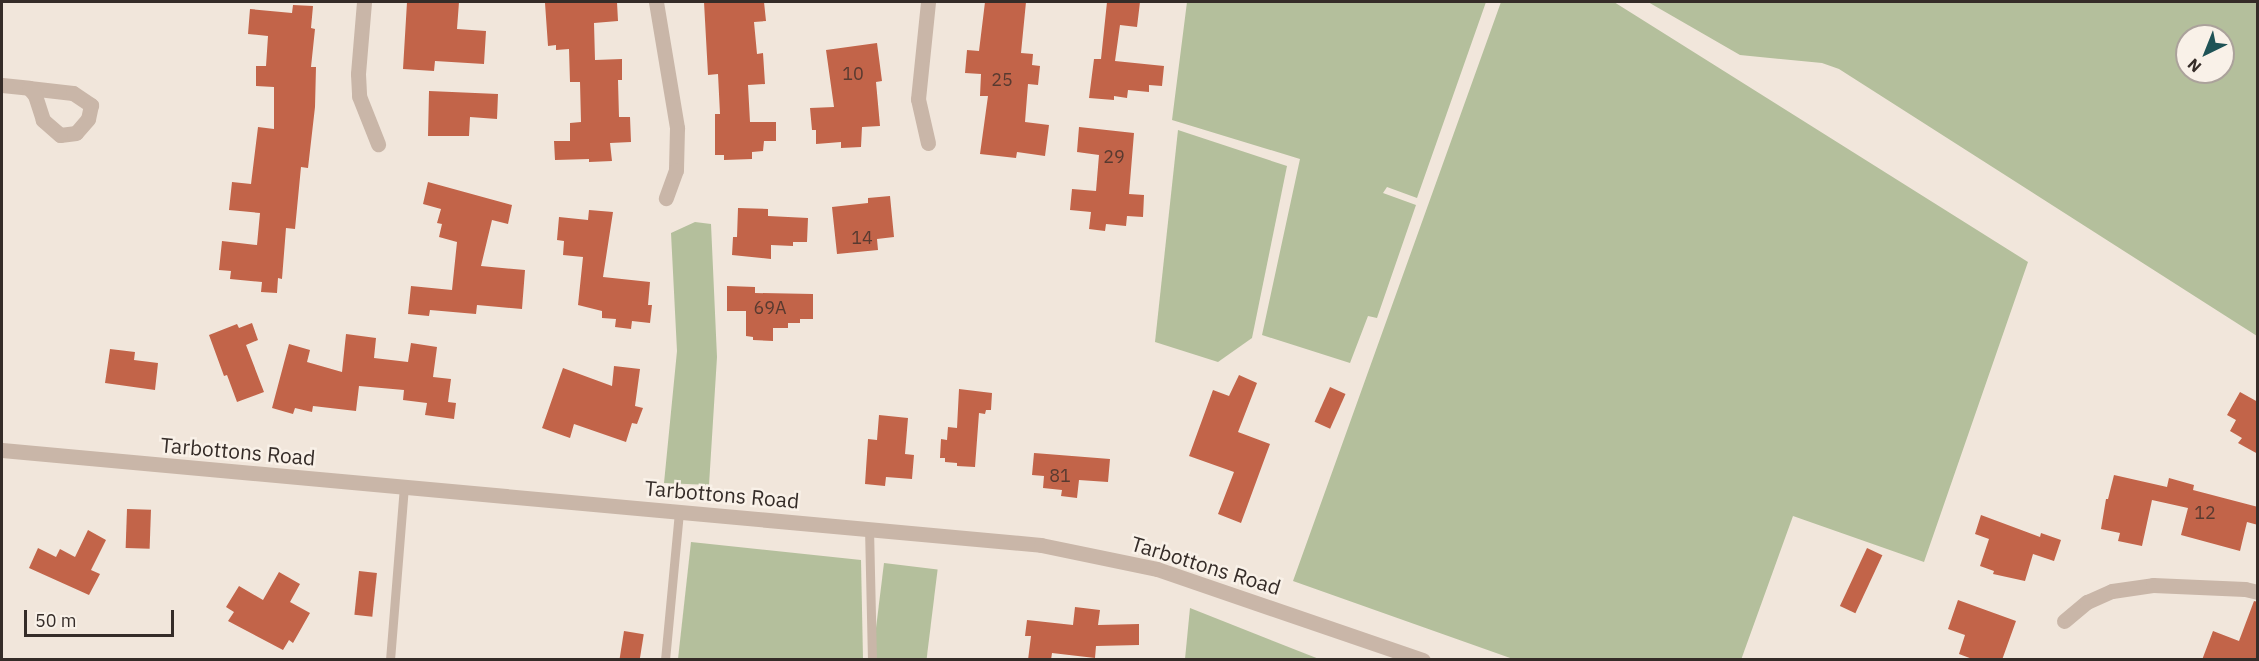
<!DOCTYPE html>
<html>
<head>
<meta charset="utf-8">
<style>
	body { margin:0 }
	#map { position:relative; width:2259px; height:661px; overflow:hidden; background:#f1e6db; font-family:"IBM Plex Sans",sans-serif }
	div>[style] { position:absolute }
	.green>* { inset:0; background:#b4bf9c; transform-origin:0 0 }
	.building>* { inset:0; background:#c26449; transform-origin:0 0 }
	.service>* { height:9px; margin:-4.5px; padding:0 4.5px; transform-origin:4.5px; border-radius:4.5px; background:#c9b6a8 }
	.minor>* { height:15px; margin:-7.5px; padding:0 7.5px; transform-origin:7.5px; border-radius:7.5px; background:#c9b6a8 }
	span { translate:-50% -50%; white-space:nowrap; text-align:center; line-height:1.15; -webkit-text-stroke:5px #f9f1e8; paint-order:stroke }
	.number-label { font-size:18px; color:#583a30 }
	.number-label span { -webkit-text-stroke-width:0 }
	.street-label { font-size:21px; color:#352c28 }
	.frame { position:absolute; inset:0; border:3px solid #352c28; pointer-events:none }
	.north { position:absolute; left:2175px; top:24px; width:60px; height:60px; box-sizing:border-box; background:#f9f1e8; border:2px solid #aba29b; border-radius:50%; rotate:223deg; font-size:16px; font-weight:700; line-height:24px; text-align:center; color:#352c28 }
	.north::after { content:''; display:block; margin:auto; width:21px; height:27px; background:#1f5356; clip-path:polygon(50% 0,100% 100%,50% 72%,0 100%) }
	.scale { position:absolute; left:24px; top:610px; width:150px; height:27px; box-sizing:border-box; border:3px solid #352c28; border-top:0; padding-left:8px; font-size:18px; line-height:21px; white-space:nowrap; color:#352c28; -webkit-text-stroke:4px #f9f1e8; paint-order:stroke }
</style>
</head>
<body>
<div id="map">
	<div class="green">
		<div style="clip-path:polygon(1187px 2px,1486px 2px,1417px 198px,1387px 187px,1383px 193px,1416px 205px,1377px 318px,1368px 316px,1350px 363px,1262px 335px,1300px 159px,1172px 120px)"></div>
		<div style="clip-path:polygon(1501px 2px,1614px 2px,2028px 262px,1924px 562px,1793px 516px,1741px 660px,1513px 659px,1293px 581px)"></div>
		<div style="clip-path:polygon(evenodd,1648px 2px,2257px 2px,2257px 336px,1839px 69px,1822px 63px,1740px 55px,1648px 2px,2187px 36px,2223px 36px,2223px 72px,2187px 72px,2187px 36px)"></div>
		<div style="clip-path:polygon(1178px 130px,1287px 166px,1252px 338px,1218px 362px,1155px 342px)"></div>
		<div style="clip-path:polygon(695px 222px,711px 224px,717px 357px,709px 485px,664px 483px,677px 351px,671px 233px)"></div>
		<div style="clip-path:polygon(691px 542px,861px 560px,863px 659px,678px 659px)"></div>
		<div style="left:884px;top:563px;width:54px;height:96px;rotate:7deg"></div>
		<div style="clip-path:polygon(1190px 608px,1319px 659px,1185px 659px)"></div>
	</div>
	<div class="building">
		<div style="clip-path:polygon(407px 2px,459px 2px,457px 29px,486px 31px,484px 64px,435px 61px,434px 71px,403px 69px)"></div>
		<div style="clip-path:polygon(617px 2px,618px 21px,594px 23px,595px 60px,622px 59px,622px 80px,618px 80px,619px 117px,630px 117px,631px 142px,610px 143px,612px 161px,589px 162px,589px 159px,555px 160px,554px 141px,570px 141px,570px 123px,581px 122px,580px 82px,570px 82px,569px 49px,556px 50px,556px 45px,548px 46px,545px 3px)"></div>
		<div style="clip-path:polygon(704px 2px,764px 2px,766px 21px,754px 22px,757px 54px,763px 53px,765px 84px,748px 85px,750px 122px,776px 122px,776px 141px,764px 141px,763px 151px,752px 152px,752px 159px,724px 160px,724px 155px,715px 155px,715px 114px,720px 114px,718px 74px,708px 75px)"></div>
		<div style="clip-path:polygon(985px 2px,1026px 2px,1021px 53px,1033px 54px,1032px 65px,1040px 66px,1038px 85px,1028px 84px,1025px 122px,1049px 125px,1045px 156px,1017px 152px,1016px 158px,980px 154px,988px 96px,980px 96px,981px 74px,965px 73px,967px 50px,979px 51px)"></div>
		<div style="clip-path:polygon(1107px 2px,1140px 2px,1137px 27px,1120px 25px,1115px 61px,1164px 66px,1162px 86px,1149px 85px,1149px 92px,1128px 90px,1127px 98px,1114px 96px,1114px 100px,1089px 98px,1094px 59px,1101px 59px)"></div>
		<div style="clip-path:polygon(293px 5px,313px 6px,311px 28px,315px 29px,311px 67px,316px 67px,315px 107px,308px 168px,301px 167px,295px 229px,286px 228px,282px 279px,278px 278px,277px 293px,261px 292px,262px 282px,230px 279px,231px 271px,219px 270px,222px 241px,257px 245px,260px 213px,229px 210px,232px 182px,251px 184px,258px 127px,274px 129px,274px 87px,256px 86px,256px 66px,266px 66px,268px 36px,248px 34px,250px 9px,292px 13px)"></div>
		<div style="clip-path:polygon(877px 43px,882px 81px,876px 82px,880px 126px,862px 127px,861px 147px,841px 148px,841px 142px,816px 144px,816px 130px,812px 130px,810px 108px,834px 107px,826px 50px)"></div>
		<div style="clip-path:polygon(429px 91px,498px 94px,497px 119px,470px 117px,469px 136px,428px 136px)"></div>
		<div style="clip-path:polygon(1079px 127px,1134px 133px,1129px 194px,1144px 195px,1143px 217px,1127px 216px,1126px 226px,1106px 224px,1105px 231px,1089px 229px,1091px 212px,1070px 210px,1072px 189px,1096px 191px,1099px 155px,1077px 152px)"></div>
		<div style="clip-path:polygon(428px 182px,512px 205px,508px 224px,492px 220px,481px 266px,525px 270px,522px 309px,477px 305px,476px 314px,430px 310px,429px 316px,408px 314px,411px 286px,452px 290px,457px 242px,439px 237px,442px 224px,437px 223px,441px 209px,423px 204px)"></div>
		<div style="clip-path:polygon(890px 196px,894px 237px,877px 239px,878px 250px,837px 254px,832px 207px,868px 203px,868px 198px)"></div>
		<div style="clip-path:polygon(738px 208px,768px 209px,768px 216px,808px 218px,807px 242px,793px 242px,793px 246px,771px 245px,771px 259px,732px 255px,733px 237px,737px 237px)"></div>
		<div style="clip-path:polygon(589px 210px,613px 212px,603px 277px,650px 282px,648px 305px,652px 305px,650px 323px,632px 321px,631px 329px,615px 327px,616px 319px,602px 318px,602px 311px,578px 305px,583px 257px,563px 255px,564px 241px,557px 240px,559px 217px,588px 220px)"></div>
		<div style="clip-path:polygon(727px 286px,755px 287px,755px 293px,813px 294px,813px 319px,800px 319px,800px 323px,788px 323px,788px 328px,773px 328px,773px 341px,753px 340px,753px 337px,746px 336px,746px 311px,727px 311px)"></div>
		<div style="clip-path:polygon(252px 323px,258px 340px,246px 345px,264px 392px,237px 402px,227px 375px,224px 376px,209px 335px,237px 324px,239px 328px)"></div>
		<div style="clip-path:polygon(346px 334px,376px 338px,374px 358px,408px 362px,411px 343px,437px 347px,433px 377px,451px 379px,448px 402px,456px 403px,454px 419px,425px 415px,427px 403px,403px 400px,404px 390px,359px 386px,356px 411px,313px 406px,312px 412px,295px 408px,293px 414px,272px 408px,289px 344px,310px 350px,307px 362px,342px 372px)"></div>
		<div style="clip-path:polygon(110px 349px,135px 352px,134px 360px,158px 363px,155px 390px,105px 383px)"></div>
		<div style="clip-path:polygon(614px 366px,640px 369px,635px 406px,643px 408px,637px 424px,632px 423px,626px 442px,574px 424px,570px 438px,542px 428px,563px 368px,612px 386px)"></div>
		<div style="clip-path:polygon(1239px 375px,1257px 383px,1238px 432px,1270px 444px,1241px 523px,1218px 514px,1234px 472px,1189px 456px,1213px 390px,1229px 396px)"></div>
		<div style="left:1330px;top:387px;width:17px;height:38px;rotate:24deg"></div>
		<div style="clip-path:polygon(959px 389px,992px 393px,991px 410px,986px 410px,985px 414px,979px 413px,975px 467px,957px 466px,957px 463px,945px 462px,945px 458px,940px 458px,941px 439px,947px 440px,948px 427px,957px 428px)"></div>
		<div style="clip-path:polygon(2240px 392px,2258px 402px,2258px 454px,2238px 443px,2242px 438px,2230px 431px,2236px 420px,2227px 415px)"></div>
		<div style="clip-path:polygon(879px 415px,908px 418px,905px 454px,914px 455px,912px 479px,886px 477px,885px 486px,865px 484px,868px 439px,877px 440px)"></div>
		<div style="clip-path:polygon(1034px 453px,1110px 459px,1108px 482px,1079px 480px,1077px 498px,1061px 496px,1062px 490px,1043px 488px,1044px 476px,1032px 475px)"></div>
		<div style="clip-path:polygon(2114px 475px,2167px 487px,2169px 478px,2194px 485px,2193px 490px,2258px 507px,2258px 525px,2247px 522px,2240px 551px,2181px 535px,2188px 508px,2152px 500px,2142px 546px,2118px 541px,2120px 533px,2101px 529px,2106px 499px,2108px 499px)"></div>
		<div style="left:127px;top:509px;width:24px;height:39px;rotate:2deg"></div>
		<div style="clip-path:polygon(1981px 515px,2040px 537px,2041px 533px,2061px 540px,2054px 561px,2033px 554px,2025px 581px,1993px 574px,1994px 571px,1980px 566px,1989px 539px,1975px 534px)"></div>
		<div style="clip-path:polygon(88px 530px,106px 540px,91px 570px,100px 574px,89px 595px,29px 568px,38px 548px,56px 557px,60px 549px,75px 557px)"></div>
		<div style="left:1867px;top:548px;width:17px;height:64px;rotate:25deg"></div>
		<div style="left:359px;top:571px;width:18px;height:44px;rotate:6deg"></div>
		<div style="clip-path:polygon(279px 572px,300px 584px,290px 602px,310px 613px,293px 643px,289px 640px,283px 650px,228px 621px,234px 612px,226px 607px,239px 586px,263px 600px)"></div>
		<div style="clip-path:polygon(1958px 600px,2016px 621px,2002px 660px,1975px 660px,1959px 654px,1965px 635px,1948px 629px)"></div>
		<div style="clip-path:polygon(2254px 601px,2258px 602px,2258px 660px,2202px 660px,2213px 631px,2239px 641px)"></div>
		<div style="clip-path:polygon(1075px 607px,1100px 610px,1098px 625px,1139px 624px,1139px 645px,1096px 646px,1095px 658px,1052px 653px,1051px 660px,1028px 660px,1031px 636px,1025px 636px,1027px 620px,1073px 625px)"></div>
		<div style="left:624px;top:631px;width:20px;height:29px;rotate:9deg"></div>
	</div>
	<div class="service">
		<div style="left:869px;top:528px;width:132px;rotate:88.7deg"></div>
		<div style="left:390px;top:660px;width:174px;rotate:-85.4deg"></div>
		<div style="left:665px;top:660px;width:150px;rotate:-84.6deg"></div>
	</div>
	<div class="minor">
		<div style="left:364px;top:2px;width:72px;rotate:94.8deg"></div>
		<div style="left:358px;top:74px;width:22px;rotate:87deg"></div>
		<div style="left:359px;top:96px;width:52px;rotate:68.4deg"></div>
		<div style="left:656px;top:2px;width:128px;rotate:80.5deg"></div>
		<div style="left:677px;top:128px;width:42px;rotate:91.4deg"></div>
		<div style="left:676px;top:170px;width:30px;rotate:110deg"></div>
		<div style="left:2px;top:85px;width:27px;rotate:6deg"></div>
		<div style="left:29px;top:88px;width:44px;rotate:6.5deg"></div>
		<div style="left:73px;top:93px;width:22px;rotate:34deg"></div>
		<div style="left:91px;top:105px;width:14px;rotate:102deg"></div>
		<div style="left:88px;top:119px;width:18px;rotate:131deg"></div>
		<div style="left:76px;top:133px;width:16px;rotate:173deg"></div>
		<div style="left:60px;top:135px;width:23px;rotate:-139deg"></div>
		<div style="left:43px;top:120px;width:26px;rotate:-108deg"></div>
		<div style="left:35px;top:95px;width:9px;rotate:-131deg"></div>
		<div style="left:928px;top:143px;width:45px;rotate:-102.8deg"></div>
		<div style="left:918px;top:99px;width:98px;rotate:-84.1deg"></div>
		<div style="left:2px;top:450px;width:1043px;rotate:5.22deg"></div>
		<div style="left:1041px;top:545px;width:118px;rotate:11.7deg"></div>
		<div style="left:1157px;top:569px;width:281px;rotate:18.9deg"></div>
		<div style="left:2064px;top:621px;width:30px;rotate:-40deg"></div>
		<div style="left:2087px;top:602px;width:27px;rotate:-24deg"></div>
		<div style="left:2112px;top:591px;width:41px;rotate:-8.3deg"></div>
		<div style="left:2153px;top:585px;width:92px;rotate:2.5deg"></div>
		<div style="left:2245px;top:589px;width:13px;rotate:13deg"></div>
	</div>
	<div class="number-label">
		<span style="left:853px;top:74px">10</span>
		<span style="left:1002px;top:80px">25</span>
		<span style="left:1114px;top:157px">29</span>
		<span style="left:862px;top:238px">14</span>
		<span style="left:770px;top:308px">69A</span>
		<span style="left:1060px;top:476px">81</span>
		<span style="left:2205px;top:513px">12</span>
	</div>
	<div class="street-label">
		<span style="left:238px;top:451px;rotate:5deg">Tarbottons Road</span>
		<span style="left:722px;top:494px;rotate:5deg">Tarbottons Road</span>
		<span style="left:1206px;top:565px;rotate:17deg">Tarbottons Road</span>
	</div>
	<div class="frame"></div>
	<div class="north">N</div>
	<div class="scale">50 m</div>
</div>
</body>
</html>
